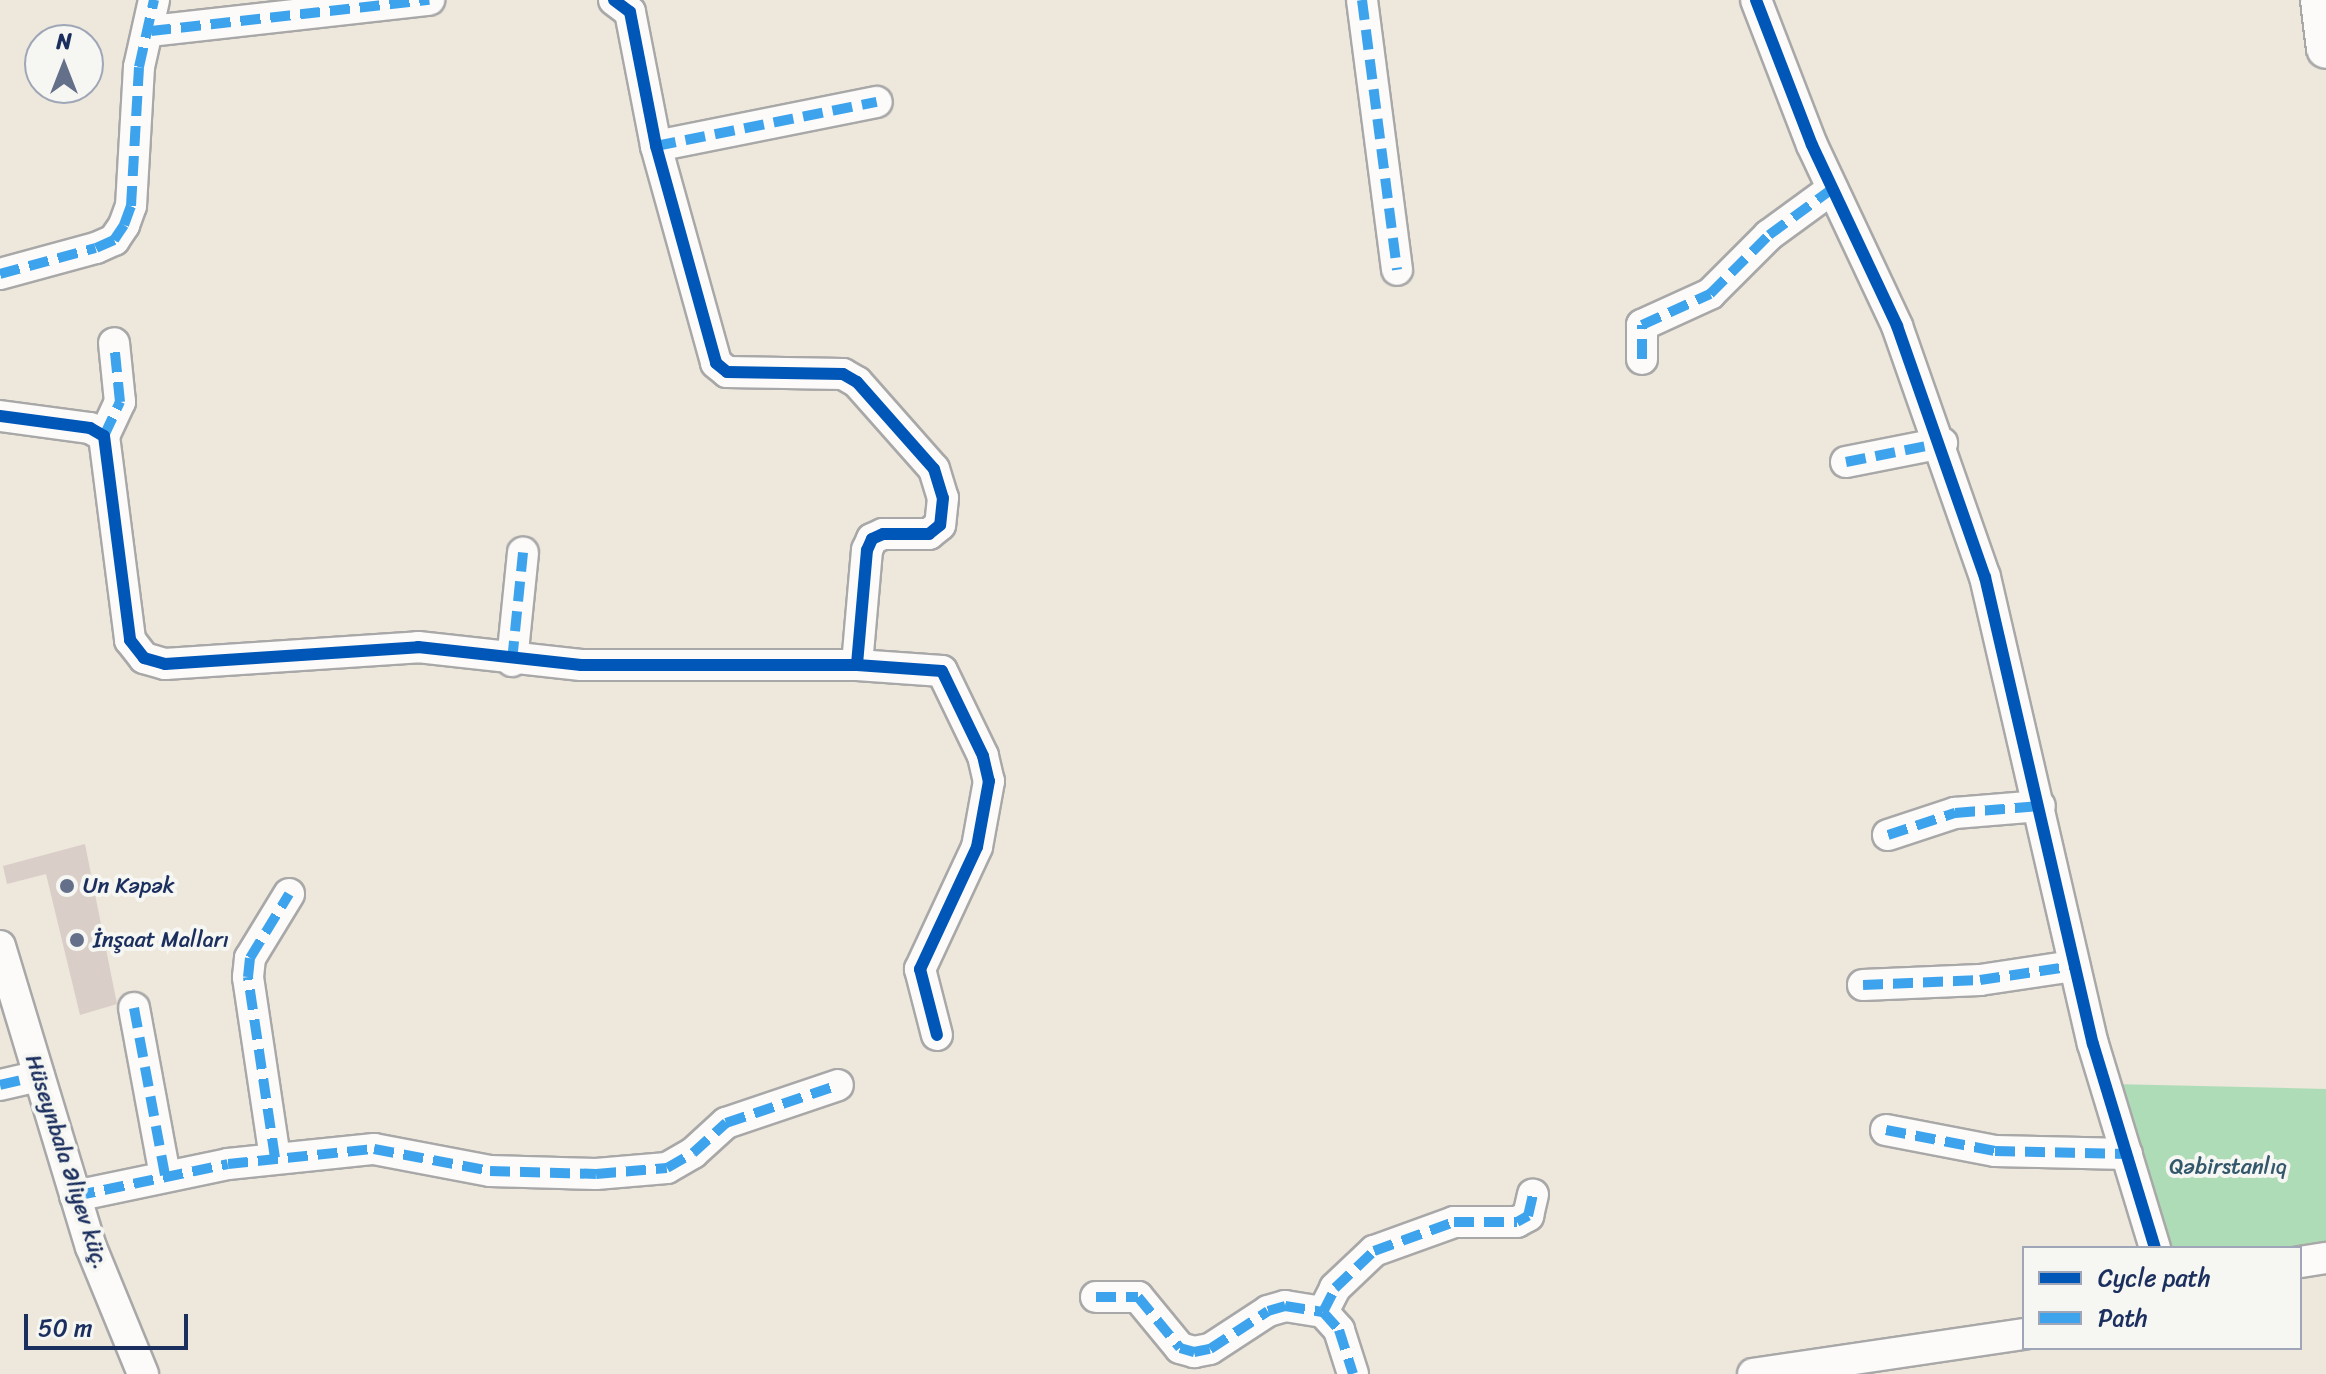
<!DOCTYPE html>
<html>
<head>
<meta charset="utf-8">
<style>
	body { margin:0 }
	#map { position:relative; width:2326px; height:1374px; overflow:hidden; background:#ede7dc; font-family:Sriracha,sans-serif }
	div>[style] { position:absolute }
	.green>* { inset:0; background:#aedcb7 }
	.building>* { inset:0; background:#dacec8 }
	.roads { filter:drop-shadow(2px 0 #a9a8a8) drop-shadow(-2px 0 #a9a8a8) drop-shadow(0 2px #a9a8a8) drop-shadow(0 -2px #a9a8a8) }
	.minor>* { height:30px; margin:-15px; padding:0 15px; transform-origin:15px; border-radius:15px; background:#fcfbfa }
	.major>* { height:38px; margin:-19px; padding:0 19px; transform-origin:19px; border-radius:19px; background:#fcfbfa }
	.quiet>* { height:10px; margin-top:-5px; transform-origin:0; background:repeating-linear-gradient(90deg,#3da3ed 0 20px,transparent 0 30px) }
	.cycleway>* { height:12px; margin:-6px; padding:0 6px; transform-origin:6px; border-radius:6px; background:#0057b8 }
	.dots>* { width:22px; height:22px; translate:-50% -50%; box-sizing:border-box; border:4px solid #f6f6f2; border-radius:50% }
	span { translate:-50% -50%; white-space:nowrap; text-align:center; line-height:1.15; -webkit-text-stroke:8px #f6f6f2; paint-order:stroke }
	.poi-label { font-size:22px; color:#1b2f5e }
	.left { translate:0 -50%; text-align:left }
	.street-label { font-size:22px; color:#1b2f5e }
	.park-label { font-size:22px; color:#33586c }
	.legend { position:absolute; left:2022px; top:1246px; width:280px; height:104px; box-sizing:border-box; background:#f6f6f2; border:2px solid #9ea6b7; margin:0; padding:10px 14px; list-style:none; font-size:24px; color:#1b2f5e }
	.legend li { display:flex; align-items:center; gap:16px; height:40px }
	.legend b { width:40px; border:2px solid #9ea6b7 }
	.north { position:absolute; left:24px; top:24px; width:80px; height:80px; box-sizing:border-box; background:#f6f6f2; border:2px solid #9ea6b7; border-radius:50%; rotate:0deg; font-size:22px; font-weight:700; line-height:32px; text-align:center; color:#1b2f5e }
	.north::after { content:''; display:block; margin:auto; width:28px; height:36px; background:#646f8a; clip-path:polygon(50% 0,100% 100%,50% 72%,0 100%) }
	.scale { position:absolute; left:24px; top:1314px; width:164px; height:36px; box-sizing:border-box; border:4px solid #1b2f5e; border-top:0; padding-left:10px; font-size:24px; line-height:28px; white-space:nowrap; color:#1b2f5e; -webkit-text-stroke:6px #f6f6f2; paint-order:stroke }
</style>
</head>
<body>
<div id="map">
	<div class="green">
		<div style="clip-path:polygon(2112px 1084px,2326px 1089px,2326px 1250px,2167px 1248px)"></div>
	</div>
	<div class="building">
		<div style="clip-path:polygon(85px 844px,117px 1004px,80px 1015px,46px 874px,7px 884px,3px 866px)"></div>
	</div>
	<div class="roads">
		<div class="minor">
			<div style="left:614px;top:0;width:20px;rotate:37deg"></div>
			<div style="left:630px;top:12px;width:136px;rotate:79deg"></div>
			<div style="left:656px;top:146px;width:225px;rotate:74.5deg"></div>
			<div style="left:716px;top:363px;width:14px;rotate:39deg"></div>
			<div style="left:727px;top:372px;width:116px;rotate:1deg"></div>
			<div style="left:843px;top:374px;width:16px;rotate:30deg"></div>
			<div style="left:857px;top:382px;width:116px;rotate:48.5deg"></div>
			<div style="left:934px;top:469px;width:30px;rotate:73deg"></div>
			<div style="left:943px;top:498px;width:27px;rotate:96deg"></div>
			<div style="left:940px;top:525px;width:14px;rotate:141deg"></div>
			<div style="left:929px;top:534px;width:46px;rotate:180deg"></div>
			<div style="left:883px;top:534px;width:12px;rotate:156deg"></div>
			<div style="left:872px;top:539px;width:12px;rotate:114deg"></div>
			<div style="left:867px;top:550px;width:115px;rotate:95deg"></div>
			<div style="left:1362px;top:0;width:272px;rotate:82.6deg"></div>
			<div style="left:1756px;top:0;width:155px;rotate:68.9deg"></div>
			<div style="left:1812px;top:145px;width:200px;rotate:64.8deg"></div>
			<div style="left:1897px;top:326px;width:266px;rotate:70.7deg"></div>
			<div style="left:1985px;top:577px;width:479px;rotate:77deg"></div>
			<div style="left:2093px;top:1044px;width:213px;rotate:73.1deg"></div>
			<div style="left:151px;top:31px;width:280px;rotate:-6.4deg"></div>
			<div style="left:656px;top:146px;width:225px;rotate:-11.3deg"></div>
			<div style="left:0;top:274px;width:99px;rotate:-15.2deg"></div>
			<div style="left:96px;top:248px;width:20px;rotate:-24deg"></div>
			<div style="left:114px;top:240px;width:18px;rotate:-56deg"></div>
			<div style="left:124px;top:225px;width:20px;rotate:-70deg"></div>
			<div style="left:131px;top:206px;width:139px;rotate:-86.7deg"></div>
			<div style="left:139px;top:67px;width:69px;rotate:-77.4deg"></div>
			<div style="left:1642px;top:359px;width:34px;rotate:-90deg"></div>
			<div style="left:1642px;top:325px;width:75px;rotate:-24.5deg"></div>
			<div style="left:1710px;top:294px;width:83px;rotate:-45deg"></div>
			<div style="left:1769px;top:235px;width:78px;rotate:-36.1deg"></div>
			<div style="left:0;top:416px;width:91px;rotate:7.6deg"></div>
			<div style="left:90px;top:428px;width:16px;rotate:30deg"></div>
			<div style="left:104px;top:436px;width:206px;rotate:82.7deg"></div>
			<div style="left:130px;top:640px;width:23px;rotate:52deg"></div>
			<div style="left:144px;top:658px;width:22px;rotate:16deg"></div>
			<div style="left:165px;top:664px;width:254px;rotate:-3.8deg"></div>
			<div style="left:418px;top:647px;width:164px;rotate:6.3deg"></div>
			<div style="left:581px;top:665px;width:276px"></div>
			<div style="left:857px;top:665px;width:85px;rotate:4deg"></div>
			<div style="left:942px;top:671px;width:94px;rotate:64.2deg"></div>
			<div style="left:983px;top:756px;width:26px;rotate:77deg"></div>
			<div style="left:989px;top:781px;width:67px;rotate:100.3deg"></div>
			<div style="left:977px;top:847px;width:135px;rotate:115deg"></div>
			<div style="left:920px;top:969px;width:68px;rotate:75.6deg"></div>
			<div style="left:104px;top:436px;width:38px;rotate:-65deg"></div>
			<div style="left:120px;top:402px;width:59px;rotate:-95.8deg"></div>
			<div style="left:1846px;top:462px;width:98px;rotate:-11.2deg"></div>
			<div style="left:512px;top:661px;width:109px;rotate:-84.2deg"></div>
			<div style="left:1888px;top:835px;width:71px;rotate:-18.2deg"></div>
			<div style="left:1955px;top:813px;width:85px;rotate:-4.7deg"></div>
			<div style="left:0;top:946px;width:314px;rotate:73.2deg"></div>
			<div style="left:91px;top:1247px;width:137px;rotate:67.7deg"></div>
			<div style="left:1863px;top:985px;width:117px;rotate:-2.4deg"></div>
			<div style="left:1980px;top:980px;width:95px;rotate:-8.5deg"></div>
			<div style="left:134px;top:1008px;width:170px;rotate:79.5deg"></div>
			<div style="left:0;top:1085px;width:40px;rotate:-13deg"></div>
			<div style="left:1886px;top:1130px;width:111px;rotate:10.9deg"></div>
			<div style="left:1995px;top:1151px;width:132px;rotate:1.3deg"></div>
			<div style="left:275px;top:1158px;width:183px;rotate:-98.5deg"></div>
			<div style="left:248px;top:977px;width:19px;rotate:-84deg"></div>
			<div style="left:250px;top:958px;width:75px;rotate:-58.6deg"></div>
			<div style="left:75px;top:1196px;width:156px;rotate:-11.8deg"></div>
			<div style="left:228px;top:1164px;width:147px;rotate:-5.9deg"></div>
			<div style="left:374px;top:1149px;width:118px;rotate:10.7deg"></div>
			<div style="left:490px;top:1171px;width:106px;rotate:1.6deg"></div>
			<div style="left:596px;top:1174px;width:71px;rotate:-4.8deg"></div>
			<div style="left:667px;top:1168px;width:30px;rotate:-30deg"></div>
			<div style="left:693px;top:1153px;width:45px;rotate:-42.3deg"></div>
			<div style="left:726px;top:1123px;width:118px;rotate:-18.7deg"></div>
			<div style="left:2300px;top:1262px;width:26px;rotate:-9deg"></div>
			<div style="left:1096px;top:1297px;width:42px"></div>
			<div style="left:1138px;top:1297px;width:66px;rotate:50.5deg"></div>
			<div style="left:1180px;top:1348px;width:15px;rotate:16deg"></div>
			<div style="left:1194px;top:1352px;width:16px;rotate:-11deg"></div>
			<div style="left:1210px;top:1349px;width:69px;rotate:-33.2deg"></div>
			<div style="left:1268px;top:1311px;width:18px;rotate:-16deg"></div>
			<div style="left:1285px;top:1306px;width:38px;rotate:9deg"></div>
			<div style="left:1323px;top:1312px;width:24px;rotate:48deg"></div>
			<div style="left:1339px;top:1330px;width:46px;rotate:72.3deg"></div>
			<div style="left:1323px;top:1312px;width:27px;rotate:-63deg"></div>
			<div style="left:1335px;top:1288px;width:54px;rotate:-43.5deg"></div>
			<div style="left:1374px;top:1251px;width:85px;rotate:-19.9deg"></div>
			<div style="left:1454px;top:1222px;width:63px"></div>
			<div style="left:1517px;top:1222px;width:13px;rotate:-29deg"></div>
			<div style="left:1528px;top:1216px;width:22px;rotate:-77deg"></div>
			<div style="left:1753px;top:1374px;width:274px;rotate:-8.4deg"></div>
		</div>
		<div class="major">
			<div style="left:2320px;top:0;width:49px;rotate:83deg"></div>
		</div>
	</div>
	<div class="quiet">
		<div style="left:1362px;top:0;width:272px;rotate:82.6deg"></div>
		<div style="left:151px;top:31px;width:280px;rotate:-6.4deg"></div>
		<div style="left:656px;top:146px;width:225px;rotate:-11.3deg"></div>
		<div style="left:0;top:274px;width:99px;rotate:-15.2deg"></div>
		<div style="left:96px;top:248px;width:20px;rotate:-24deg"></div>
		<div style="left:114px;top:240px;width:18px;rotate:-56deg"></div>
		<div style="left:124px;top:225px;width:20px;rotate:-70deg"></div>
		<div style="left:131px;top:206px;width:139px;rotate:-86.7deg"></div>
		<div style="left:139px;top:67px;width:69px;rotate:-77.4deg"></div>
		<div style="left:1642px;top:359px;width:34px;rotate:-90deg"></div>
		<div style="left:1642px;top:325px;width:75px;rotate:-24.5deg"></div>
		<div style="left:1710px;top:294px;width:83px;rotate:-45deg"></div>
		<div style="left:1769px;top:235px;width:78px;rotate:-36.1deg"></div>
		<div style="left:104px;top:436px;width:38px;rotate:-65deg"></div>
		<div style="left:120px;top:402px;width:59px;rotate:-95.8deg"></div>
		<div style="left:1846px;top:462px;width:98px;rotate:-11.2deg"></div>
		<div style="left:512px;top:661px;width:109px;rotate:-84.2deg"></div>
		<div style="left:1888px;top:835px;width:71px;rotate:-18.2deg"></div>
		<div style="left:1955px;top:813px;width:85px;rotate:-4.7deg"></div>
		<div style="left:1863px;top:985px;width:117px;rotate:-2.4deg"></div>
		<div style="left:1980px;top:980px;width:95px;rotate:-8.5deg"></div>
		<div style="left:134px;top:1008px;width:170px;rotate:79.5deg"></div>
		<div style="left:0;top:1085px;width:40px;rotate:-13deg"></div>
		<div style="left:1886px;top:1130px;width:111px;rotate:10.9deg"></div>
		<div style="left:1995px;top:1151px;width:132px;rotate:1.3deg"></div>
		<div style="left:275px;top:1158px;width:183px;rotate:-98.5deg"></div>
		<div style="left:248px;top:977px;width:19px;rotate:-84deg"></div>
		<div style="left:250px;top:958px;width:75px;rotate:-58.6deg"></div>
		<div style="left:75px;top:1196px;width:156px;rotate:-11.8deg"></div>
		<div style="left:228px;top:1164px;width:147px;rotate:-5.9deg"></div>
		<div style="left:374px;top:1149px;width:118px;rotate:10.7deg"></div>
		<div style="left:490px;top:1171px;width:106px;rotate:1.6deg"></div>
		<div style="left:596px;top:1174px;width:71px;rotate:-4.8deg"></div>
		<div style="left:667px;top:1168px;width:30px;rotate:-30deg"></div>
		<div style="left:693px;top:1153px;width:45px;rotate:-42.3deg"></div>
		<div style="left:726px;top:1123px;width:118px;rotate:-18.7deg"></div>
		<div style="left:1096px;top:1297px;width:42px"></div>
		<div style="left:1138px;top:1297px;width:66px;rotate:50.5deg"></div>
		<div style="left:1180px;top:1348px;width:15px;rotate:16deg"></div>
		<div style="left:1194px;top:1352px;width:16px;rotate:-11deg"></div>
		<div style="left:1210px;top:1349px;width:69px;rotate:-33.2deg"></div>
		<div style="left:1268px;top:1311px;width:18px;rotate:-16deg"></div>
		<div style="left:1285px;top:1306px;width:38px;rotate:9deg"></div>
		<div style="left:1323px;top:1312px;width:24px;rotate:48deg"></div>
		<div style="left:1339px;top:1330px;width:46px;rotate:72.3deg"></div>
		<div style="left:1323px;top:1312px;width:27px;rotate:-63deg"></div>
		<div style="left:1335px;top:1288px;width:54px;rotate:-43.5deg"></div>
		<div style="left:1374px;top:1251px;width:85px;rotate:-19.9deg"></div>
		<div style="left:1454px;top:1222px;width:63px"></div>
		<div style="left:1517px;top:1222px;width:13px;rotate:-29deg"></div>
		<div style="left:1528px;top:1216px;width:22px;rotate:-77deg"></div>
	</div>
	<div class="cycleway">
		<div style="left:614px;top:0;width:20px;rotate:37deg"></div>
		<div style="left:630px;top:12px;width:136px;rotate:79deg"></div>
		<div style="left:656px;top:146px;width:225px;rotate:74.5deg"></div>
		<div style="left:716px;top:363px;width:14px;rotate:39deg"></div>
		<div style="left:727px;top:372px;width:116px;rotate:1deg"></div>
		<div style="left:843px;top:374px;width:16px;rotate:30deg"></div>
		<div style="left:857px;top:382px;width:116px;rotate:48.5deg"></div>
		<div style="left:934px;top:469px;width:30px;rotate:73deg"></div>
		<div style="left:943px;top:498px;width:27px;rotate:96deg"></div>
		<div style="left:940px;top:525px;width:14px;rotate:141deg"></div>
		<div style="left:929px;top:534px;width:46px;rotate:180deg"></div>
		<div style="left:883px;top:534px;width:12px;rotate:156deg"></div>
		<div style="left:872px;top:539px;width:12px;rotate:114deg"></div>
		<div style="left:867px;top:550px;width:115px;rotate:95deg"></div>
		<div style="left:1756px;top:0;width:155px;rotate:68.9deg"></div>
		<div style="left:1812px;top:145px;width:200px;rotate:64.8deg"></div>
		<div style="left:1897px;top:326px;width:266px;rotate:70.7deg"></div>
		<div style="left:1985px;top:577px;width:479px;rotate:77deg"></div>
		<div style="left:2093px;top:1044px;width:213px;rotate:73.1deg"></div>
		<div style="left:0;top:416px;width:91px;rotate:7.6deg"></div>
		<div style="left:90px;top:428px;width:16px;rotate:30deg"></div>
		<div style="left:104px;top:436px;width:206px;rotate:82.7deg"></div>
		<div style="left:130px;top:640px;width:23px;rotate:52deg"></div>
		<div style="left:144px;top:658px;width:22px;rotate:16deg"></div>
		<div style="left:165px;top:664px;width:254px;rotate:-3.8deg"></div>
		<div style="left:418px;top:647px;width:164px;rotate:6.3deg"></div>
		<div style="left:581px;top:665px;width:276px"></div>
		<div style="left:857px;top:665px;width:85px;rotate:4deg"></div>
		<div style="left:942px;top:671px;width:94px;rotate:64.2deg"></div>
		<div style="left:983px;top:756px;width:26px;rotate:77deg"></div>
		<div style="left:989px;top:781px;width:67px;rotate:100.3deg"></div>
		<div style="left:977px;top:847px;width:135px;rotate:115deg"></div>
		<div style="left:920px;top:969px;width:68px;rotate:75.6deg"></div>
	</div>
	<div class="dots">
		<div style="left:67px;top:886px;background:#646f8a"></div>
		<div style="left:77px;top:940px;background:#646f8a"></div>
	</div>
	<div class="poi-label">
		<span class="left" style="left:83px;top:886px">Un Kəpək</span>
		<span class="left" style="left:93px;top:940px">İnşaat Malları</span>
	</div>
	<div class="street-label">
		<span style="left:67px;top:1162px;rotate:72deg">Hüseynbala Əliyev küç.</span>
	</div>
	<div class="park-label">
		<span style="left:2228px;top:1167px">Qəbirstanlıq</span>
	</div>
	<ul class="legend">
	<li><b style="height:10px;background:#0057b8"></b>Cycle path</li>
	<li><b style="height:10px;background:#3da3ed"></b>Path</li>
	</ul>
	<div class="north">N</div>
	<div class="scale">50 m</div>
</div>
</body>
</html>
